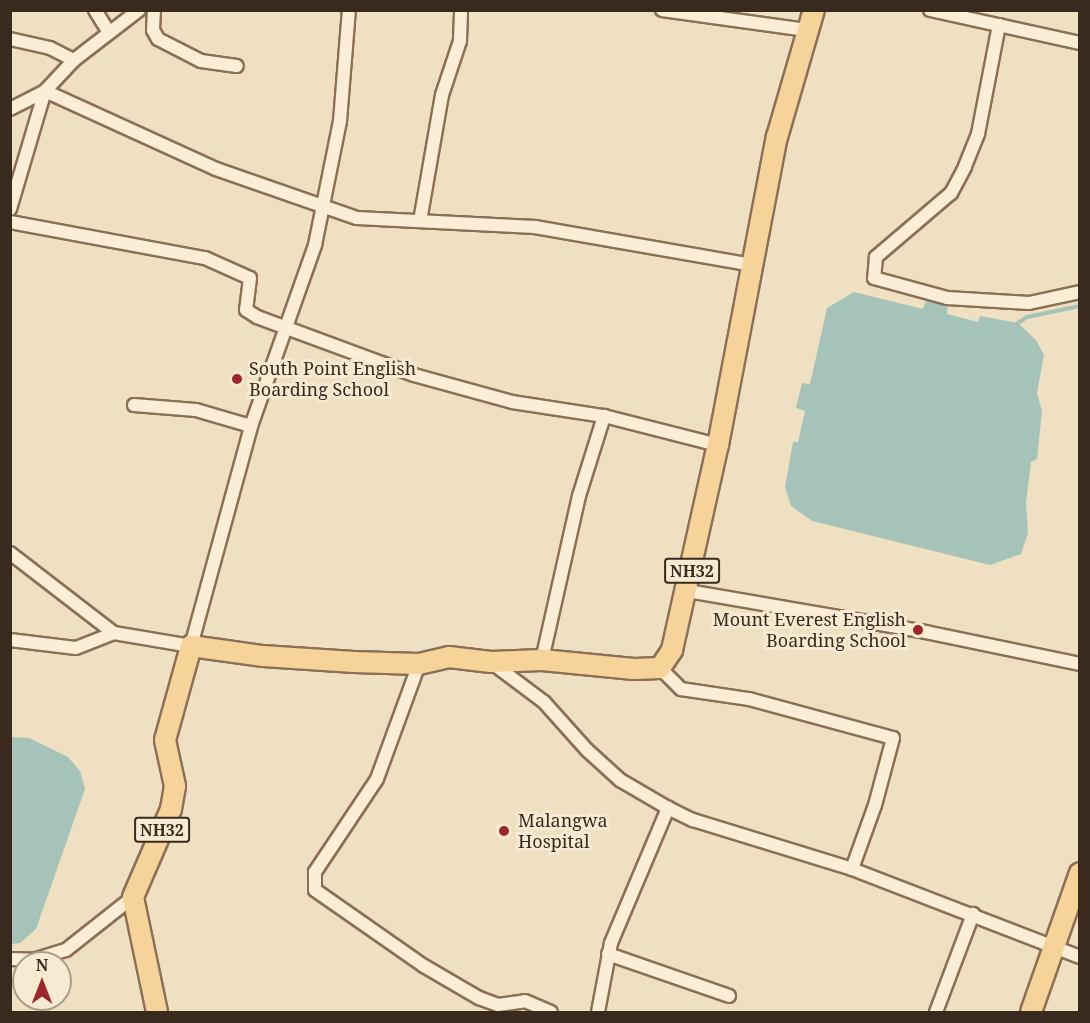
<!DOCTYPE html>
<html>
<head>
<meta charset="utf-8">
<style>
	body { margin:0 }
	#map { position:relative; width:1090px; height:1023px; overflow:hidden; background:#f0e0c2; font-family:"Noto Serif",serif }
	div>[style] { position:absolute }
	.water>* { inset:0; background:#a5c3b8 }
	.stream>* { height:4px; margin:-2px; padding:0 2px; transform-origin:2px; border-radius:2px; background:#a5c3b8 }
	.roads { filter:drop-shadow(2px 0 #8b7058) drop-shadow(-2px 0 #8b7058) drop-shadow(0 2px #8b7058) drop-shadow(0 -2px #8b7058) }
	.minor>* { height:12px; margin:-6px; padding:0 6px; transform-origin:6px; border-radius:6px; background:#fbedd6 }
	.primary>* { height:20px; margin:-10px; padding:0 10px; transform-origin:10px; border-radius:10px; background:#f6d398 }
	.dots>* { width:16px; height:16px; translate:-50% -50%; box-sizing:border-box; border:3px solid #f7ead2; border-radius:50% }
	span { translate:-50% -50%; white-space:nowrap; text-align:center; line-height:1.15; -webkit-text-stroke:6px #f7ead2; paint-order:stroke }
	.shield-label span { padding:2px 4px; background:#f7ead2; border:2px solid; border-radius:4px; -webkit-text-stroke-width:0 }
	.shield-label { font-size:16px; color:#3a2a1d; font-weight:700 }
	.poi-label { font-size:18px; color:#3a2a1d }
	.left { translate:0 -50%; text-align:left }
	.right { translate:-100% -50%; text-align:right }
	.frame { position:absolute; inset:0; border:12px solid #3a2a1d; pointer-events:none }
	.north { position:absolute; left:12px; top:951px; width:60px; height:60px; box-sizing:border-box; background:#f7ead2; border:2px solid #ab9d8a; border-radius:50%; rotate:0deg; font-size:16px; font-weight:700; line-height:24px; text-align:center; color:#3a2a1d }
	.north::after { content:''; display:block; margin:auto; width:21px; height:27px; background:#9e252d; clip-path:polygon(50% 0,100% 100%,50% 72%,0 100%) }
</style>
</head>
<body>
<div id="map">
	<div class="water">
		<div style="clip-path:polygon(854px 292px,923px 309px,926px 301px,948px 305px,947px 314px,978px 322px,980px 316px,1018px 323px,1036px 340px,1044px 355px,1037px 393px,1042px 411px,1037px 459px,1031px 462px,1026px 503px,1028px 533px,1021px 554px,990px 565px,812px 521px,791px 506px,785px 487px,793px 442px,798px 442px,805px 411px,796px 408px,802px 383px,810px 384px,827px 308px)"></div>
		<div style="clip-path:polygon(10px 737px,29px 738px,68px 757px,80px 771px,85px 789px,36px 929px,20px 943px,11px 944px)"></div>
	</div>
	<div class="stream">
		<div style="left:1018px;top:323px;width:11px;rotate:-34deg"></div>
		<div style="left:1027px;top:317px;width:54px;rotate:-11.7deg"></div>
	</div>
	<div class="roads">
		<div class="minor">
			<div style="left:95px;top:10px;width:25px;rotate:58deg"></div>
			<div style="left:154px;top:10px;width:20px;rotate:93deg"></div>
			<div style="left:153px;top:30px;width:10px;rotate:61deg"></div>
			<div style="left:158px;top:39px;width:48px;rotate:27.1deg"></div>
			<div style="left:201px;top:61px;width:36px;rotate:8deg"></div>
			<div style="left:662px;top:10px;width:146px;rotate:7.9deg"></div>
			<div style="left:930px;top:10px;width:154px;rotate:12.4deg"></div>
			<div style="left:999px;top:25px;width:111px;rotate:100.9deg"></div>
			<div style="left:978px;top:134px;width:35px;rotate:112deg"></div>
			<div style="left:965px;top:167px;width:30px;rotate:118deg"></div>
			<div style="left:951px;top:193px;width:99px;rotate:139.5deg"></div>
			<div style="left:876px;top:257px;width:21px;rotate:95deg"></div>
			<div style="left:874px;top:278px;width:76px;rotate:15.3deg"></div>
			<div style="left:947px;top:298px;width:82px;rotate:3.5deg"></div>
			<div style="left:1029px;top:303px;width:52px;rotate:-12.2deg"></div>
			<div style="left:10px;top:39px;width:41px;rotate:12.7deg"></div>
			<div style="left:50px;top:48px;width:27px;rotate:27deg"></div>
			<div style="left:10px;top:109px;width:39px;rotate:-27deg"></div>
			<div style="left:45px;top:91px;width:42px;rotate:-46.9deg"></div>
			<div style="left:74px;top:60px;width:82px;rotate:-37.6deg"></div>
			<div style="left:10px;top:209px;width:123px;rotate:-73.5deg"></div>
			<div style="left:45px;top:91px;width:188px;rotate:24.5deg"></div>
			<div style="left:216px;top:169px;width:149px;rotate:19.2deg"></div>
			<div style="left:357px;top:218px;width:178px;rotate:2.9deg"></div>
			<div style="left:535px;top:227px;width:220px;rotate:9.9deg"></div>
			<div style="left:420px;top:221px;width:128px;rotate:-80.1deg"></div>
			<div style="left:442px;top:95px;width:57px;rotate:-71.6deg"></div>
			<div style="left:460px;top:41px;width:31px;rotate:-88deg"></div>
			<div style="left:10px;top:222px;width:198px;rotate:10.5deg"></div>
			<div style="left:205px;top:258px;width:49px;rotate:24deg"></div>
			<div style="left:250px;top:278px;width:32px;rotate:97deg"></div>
			<div style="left:246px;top:310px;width:13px;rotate:32deg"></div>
			<div style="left:257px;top:317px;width:167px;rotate:20.3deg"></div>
			<div style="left:414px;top:375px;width:102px;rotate:15.4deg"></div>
			<div style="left:512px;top:402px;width:93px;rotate:8.7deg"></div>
			<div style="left:604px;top:416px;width:118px;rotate:14.3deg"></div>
			<div style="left:134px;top:405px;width:62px;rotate:4.6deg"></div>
			<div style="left:196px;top:410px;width:57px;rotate:16.2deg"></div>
			<div style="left:10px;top:553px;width:131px;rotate:37.6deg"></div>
			<div style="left:114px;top:633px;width:78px;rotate:9.6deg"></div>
			<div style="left:191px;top:646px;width:228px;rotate:-74.7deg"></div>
			<div style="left:251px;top:426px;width:192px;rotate:-70.5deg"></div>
			<div style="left:315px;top:245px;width:126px;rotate:-78.6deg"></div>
			<div style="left:340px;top:121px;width:111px;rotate:-85.4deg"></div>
			<div style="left:688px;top:591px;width:242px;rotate:9.8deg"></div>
			<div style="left:926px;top:632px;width:157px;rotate:11.7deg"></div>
			<div style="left:10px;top:640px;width:66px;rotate:6.9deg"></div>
			<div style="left:76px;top:648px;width:41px;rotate:-21.5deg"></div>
			<div style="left:542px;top:660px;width:168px;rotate:-77.3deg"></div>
			<div style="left:579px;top:496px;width:84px;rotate:-72.6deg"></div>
			<div style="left:492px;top:663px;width:65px;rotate:36.9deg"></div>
			<div style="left:544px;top:702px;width:64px;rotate:48.1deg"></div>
			<div style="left:587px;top:750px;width:45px;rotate:42.3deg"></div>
			<div style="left:620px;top:780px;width:56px;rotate:30.3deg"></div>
			<div style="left:668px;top:808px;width:28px;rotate:26deg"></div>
			<div style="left:693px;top:820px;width:166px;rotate:17.1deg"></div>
			<div style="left:852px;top:869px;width:244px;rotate:21.1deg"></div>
			<div style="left:419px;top:664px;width:122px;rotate:110.1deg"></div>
			<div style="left:377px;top:779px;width:112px;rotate:123.7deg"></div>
			<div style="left:315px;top:872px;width:18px;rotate:90deg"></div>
			<div style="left:315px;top:890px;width:133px;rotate:34.9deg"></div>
			<div style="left:424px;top:966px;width:64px;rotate:30.2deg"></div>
			<div style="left:479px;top:998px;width:20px;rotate:20deg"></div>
			<div style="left:498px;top:1005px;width:27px;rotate:-8deg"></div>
			<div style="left:525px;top:1001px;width:28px;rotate:23deg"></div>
			<div style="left:660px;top:668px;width:30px;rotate:45deg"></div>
			<div style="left:681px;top:689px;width:69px;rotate:8.4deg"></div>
			<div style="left:749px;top:699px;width:149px;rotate:15.2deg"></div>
			<div style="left:893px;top:738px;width:69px;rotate:105deg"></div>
			<div style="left:875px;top:805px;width:68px;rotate:109.8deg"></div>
			<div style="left:608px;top:954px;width:128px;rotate:19.1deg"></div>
			<div style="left:10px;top:959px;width:23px;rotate:2deg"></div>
			<div style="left:33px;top:960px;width:34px;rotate:-17deg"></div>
			<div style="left:66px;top:950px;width:85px;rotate:-38.3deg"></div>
			<div style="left:598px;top:1012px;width:70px;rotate:-79.3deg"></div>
			<div style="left:611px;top:943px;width:147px;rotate:-67.1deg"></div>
			<div style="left:936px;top:1012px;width:105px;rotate:-69.3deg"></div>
		</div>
		<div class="primary">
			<div style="left:157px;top:1012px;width:117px;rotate:-101.8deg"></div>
			<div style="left:133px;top:897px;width:96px;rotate:-66.6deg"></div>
			<div style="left:171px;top:809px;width:23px;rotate:-80deg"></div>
			<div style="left:175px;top:786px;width:47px;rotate:-102.3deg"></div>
			<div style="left:165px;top:740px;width:98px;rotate:-74.5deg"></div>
			<div style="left:191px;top:646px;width:73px;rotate:7.9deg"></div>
			<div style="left:263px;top:656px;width:91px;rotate:3.8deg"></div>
			<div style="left:354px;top:662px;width:65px;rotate:1.8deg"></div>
			<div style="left:419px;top:664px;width:31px;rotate:-13deg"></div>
			<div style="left:449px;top:657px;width:42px;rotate:6.8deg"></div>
			<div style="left:491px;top:662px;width:51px;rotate:-2.2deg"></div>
			<div style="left:542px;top:660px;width:92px;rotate:5.6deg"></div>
			<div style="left:634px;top:669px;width:26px;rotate:-2deg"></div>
			<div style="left:660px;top:668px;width:22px;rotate:-56deg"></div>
			<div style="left:672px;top:650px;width:210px;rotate:-77.4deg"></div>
			<div style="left:718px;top:445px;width:314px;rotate:-79.2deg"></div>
			<div style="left:777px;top:137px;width:132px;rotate:-73.8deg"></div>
			<div style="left:1031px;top:1012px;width:147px;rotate:-70.6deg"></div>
		</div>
	</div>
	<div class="dots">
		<div style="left:237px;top:379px;background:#9e252d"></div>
		<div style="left:918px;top:630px;background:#9e252d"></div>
		<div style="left:504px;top:831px;background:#9e252d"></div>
	</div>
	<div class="shield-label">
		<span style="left:692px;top:571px">NH32</span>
		<span style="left:162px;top:830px">NH32</span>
	</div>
	<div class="poi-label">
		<span class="left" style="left:249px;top:379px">South Point English<br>Boarding School</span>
		<span class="right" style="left:906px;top:630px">Mount Everest English<br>Boarding School</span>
		<span class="left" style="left:518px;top:831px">Malangwa<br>Hospital</span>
	</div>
	<div class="frame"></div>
	<div class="north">N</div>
</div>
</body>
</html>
